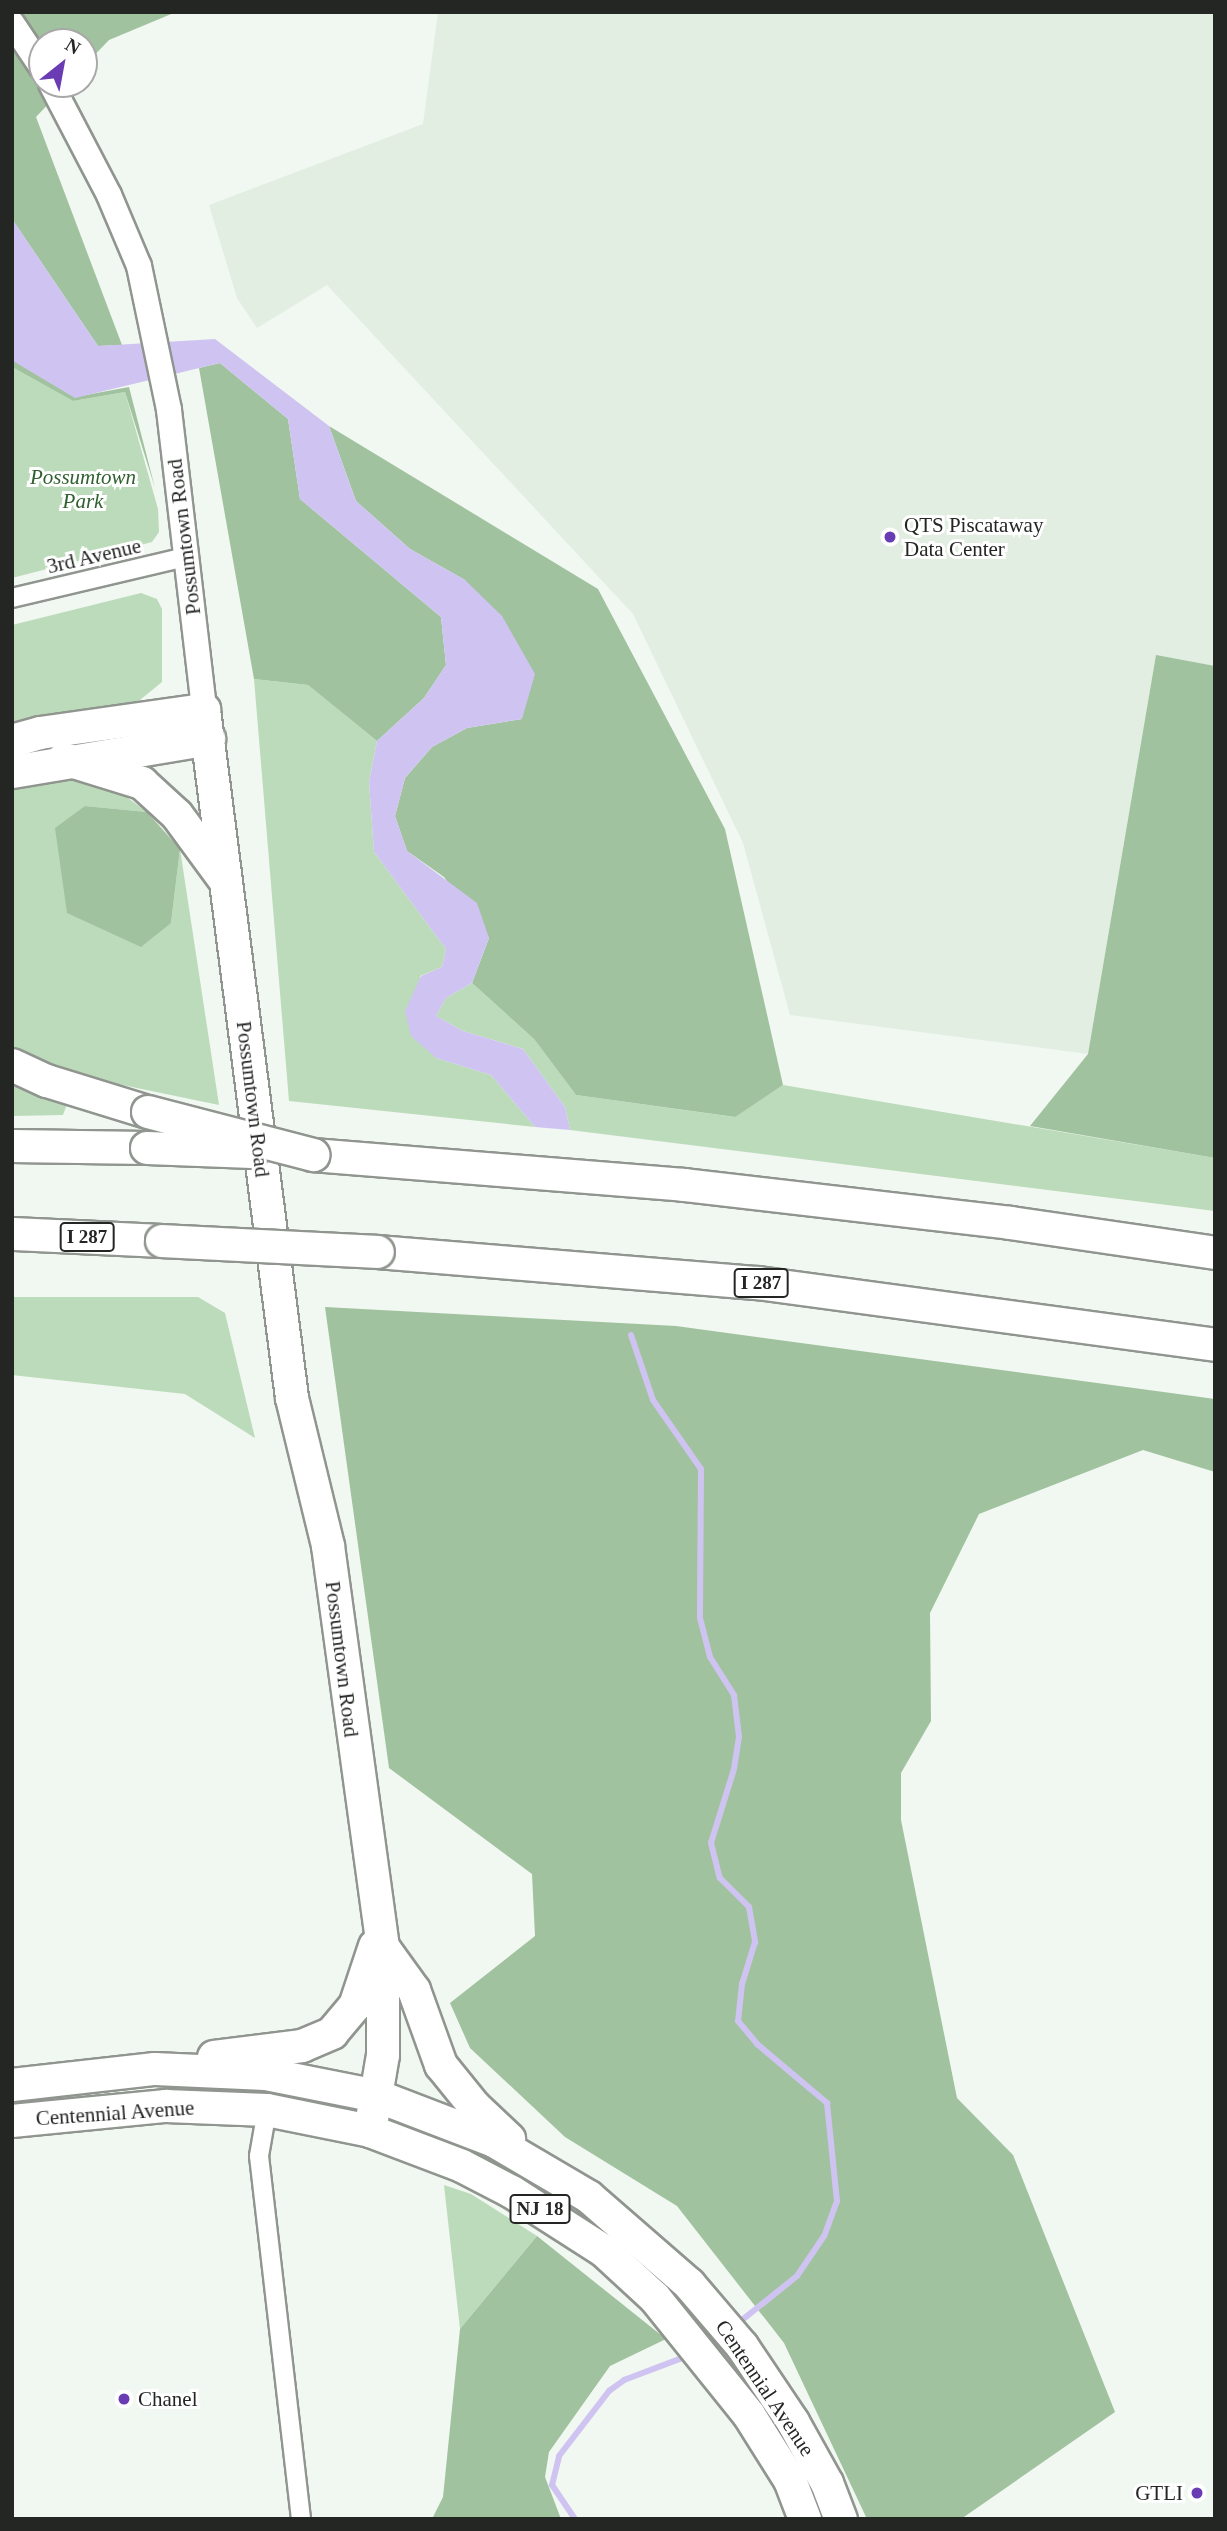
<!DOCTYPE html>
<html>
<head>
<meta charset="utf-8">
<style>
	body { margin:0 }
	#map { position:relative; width:1227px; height:2531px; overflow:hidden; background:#f1f7f1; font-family:"Times New Roman",serif }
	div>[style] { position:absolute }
	.built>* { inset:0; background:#e3eee2 }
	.green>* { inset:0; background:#bcdbba }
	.forest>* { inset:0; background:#a0c29e }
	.water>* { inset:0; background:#cfc4f1 }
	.stream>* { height:6px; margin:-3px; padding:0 3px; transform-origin:3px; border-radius:3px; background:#cfc4f1 }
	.roads { filter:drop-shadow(2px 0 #90958f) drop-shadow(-2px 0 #90958f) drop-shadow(0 2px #90958f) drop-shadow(0 -2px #90958f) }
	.street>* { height:18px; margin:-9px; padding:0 9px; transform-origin:9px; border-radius:9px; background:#fff }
	.secondary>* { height:24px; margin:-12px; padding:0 12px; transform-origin:12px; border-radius:12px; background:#fff }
	.highway>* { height:32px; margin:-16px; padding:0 16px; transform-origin:16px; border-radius:16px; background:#fff }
	.bridges { filter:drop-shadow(2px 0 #90958f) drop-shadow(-2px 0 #90958f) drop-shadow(0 2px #90958f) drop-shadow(0 -2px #90958f) }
	.highway-bridge>* { height:32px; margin:-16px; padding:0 16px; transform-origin:16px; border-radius:16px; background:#fff }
	.dots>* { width:19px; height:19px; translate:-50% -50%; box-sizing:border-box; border:4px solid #fff; border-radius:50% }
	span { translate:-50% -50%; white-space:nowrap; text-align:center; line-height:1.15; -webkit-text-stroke:6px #fff; paint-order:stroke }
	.shield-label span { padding:2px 5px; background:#fff; border:2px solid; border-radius:5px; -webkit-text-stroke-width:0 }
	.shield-label { font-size:19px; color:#242624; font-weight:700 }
	.park-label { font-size:21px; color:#30602f; font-style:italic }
	.poi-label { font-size:21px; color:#242624 }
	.left { translate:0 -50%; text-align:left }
	.right { translate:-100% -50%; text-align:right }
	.street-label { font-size:21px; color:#242624 }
	.frame { position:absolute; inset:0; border:14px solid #242624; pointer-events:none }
	.north { position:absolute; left:28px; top:28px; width:70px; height:70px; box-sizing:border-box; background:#fff; border:2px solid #a7a8a7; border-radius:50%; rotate:31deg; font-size:19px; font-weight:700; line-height:28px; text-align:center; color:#242624 }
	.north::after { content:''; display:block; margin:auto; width:24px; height:32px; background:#693cb4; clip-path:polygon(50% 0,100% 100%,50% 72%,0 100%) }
</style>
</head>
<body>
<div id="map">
	<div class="built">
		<div style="clip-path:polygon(438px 12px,1215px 12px,1215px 666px,1156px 656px,1088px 1054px,790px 1015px,743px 843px,633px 614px,327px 285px,257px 328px,237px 298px,209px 205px,423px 124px)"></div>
	</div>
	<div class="green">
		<div style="clip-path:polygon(12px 367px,73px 401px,125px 392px,158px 509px,159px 532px,152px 542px,12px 578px)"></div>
		<div style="clip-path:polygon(141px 593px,157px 599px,162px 609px,162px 682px,135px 704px,12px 729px,12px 625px)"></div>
		<div style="clip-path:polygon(254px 679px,308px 685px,377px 741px,369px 782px,374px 852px,446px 949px,442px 967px,420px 976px,436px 1058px,491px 1075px,535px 1127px,289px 1101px)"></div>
		<div style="clip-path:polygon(57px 777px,105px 781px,147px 812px,85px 806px,171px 923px,180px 849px,219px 1105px,103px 1081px,12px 1050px,12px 790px)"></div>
		<div style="clip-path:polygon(472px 983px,534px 1039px,576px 1095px,734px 1117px,783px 1085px,1215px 1158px,1215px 1211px,570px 1130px,565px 1107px,523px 1049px,463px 1031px,436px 1016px,446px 998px)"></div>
		<div style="clip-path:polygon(12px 1076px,67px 1104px,63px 1115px,12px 1116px)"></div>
		<div style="clip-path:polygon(12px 1297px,198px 1297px,225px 1313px,255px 1438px,185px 1394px,12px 1375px)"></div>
		<div style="clip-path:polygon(444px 2185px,471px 2194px,537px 2236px,460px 2329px)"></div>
	</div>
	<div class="forest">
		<div style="clip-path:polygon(12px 12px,176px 12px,109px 40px,84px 66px,84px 42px,42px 42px,42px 84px,67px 84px,36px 117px,122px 345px,98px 346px,12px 219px)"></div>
		<div style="clip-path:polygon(12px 359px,75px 397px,129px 387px,155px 488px,125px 392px,73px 401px,12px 367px)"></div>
		<div style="clip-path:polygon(220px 363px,288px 419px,300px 499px,441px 617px,446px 665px,424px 698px,377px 741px,308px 685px,254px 679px,199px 368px)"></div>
		<div style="clip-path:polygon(329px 426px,598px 589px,725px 829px,783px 1085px,735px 1117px,576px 1095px,534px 1039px,472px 983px,489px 938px,444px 877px,407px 851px,395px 816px,405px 778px,432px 747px,467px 728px,522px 719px,465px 580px,410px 549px,356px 501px)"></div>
		<div style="clip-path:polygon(1156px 655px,1215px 666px,1215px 1158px,1030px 1126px,1088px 1054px)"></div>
		<div style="clip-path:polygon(85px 806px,147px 812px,180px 849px,171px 923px,141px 947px,67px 913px,55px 828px)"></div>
		<div style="clip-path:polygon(325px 1307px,676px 1326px,1215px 1399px,1215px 1472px,1143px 1450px,979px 1514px,930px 1613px,931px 1721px,901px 1773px,901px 1820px,957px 2098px,1013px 2155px,1115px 2412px,961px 2519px,867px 2519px,784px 2343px,677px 2206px,565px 2137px,470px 2048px,450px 2003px,535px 1936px,532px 1874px,389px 1768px)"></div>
		<div style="clip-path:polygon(537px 2236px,666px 2339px,610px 2366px,549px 2452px,545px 2477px,561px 2519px,432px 2519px,443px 2497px,460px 2329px)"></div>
	</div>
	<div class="water">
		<div style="clip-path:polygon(12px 219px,98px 346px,215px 339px,329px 426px,356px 501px,410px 549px,465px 580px,502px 616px,535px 674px,522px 719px,467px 728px,432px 747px,405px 778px,395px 816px,407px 851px,477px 903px,489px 938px,472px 983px,446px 998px,436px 1016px,463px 1031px,523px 1049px,565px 1107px,570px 1130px,535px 1127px,491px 1075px,436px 1058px,411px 1036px,405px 1011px,421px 976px,442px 967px,446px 949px,374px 852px,369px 782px,377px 741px,424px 698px,446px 665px,441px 617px,300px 499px,288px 419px,220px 363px,75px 398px,13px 361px)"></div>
	</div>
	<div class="stream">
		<div style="left:631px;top:1335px;width:69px;rotate:71.3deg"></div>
		<div style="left:653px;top:1400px;width:84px;rotate:55.2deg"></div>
		<div style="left:701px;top:1469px;width:149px;rotate:90.4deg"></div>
		<div style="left:700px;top:1618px;width:40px;rotate:75.6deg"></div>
		<div style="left:710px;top:1657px;width:45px;rotate:57.7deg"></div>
		<div style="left:734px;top:1695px;width:42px;rotate:83.2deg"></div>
		<div style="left:739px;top:1737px;width:32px;rotate:99deg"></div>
		<div style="left:734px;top:1769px;width:77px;rotate:107.3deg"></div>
		<div style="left:711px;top:1843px;width:36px;rotate:76deg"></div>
		<div style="left:720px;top:1878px;width:41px;rotate:45deg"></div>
		<div style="left:749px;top:1907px;width:36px;rotate:80deg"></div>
		<div style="left:755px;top:1942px;width:44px;rotate:107.2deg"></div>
		<div style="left:742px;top:1984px;width:37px;rotate:96deg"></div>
		<div style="left:738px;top:2021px;width:30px;rotate:50deg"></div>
		<div style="left:757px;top:2044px;width:92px;rotate:40.1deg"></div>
		<div style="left:827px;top:2103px;width:99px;rotate:84.2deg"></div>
		<div style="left:837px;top:2201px;width:37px;rotate:110deg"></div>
		<div style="left:824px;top:2236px;width:48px;rotate:124deg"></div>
		<div style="left:797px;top:2276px;width:77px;rotate:141.3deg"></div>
		<div style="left:575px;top:2519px;width:41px;rotate:-124.1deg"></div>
		<div style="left:552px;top:2485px;width:30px;rotate:-76deg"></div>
		<div style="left:559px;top:2456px;width:82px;rotate:-52.4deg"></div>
		<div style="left:609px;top:2391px;width:19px;rotate:-36deg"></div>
		<div style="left:624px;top:2380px;width:71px;rotate:-20.7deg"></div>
	</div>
	<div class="roads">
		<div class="street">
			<div style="left:12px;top:598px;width:179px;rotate:-13.3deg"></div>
			<div style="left:267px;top:2110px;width:47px;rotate:99.9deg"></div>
			<div style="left:259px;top:2156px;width:365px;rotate:83.4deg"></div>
		</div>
		<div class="secondary">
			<div style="left:12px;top:23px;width:54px;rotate:56.3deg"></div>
			<div style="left:51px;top:84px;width:125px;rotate:62.4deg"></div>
			<div style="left:109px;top:195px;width:77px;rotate:67.1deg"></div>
			<div style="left:139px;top:266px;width:147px;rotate:78.2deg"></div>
			<div style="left:169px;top:410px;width:302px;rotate:83.3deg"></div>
		</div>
		<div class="highway">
			<div style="left:12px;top:741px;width:29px;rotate:-16deg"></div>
			<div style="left:40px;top:733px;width:166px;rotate:-8deg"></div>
			<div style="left:204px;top:710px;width:694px;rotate:82.71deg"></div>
			<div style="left:292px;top:1398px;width:152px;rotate:76.3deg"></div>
			<div style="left:328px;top:1546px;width:405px;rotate:82.2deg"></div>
			<div style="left:383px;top:1947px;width:108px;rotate:90deg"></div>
			<div style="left:383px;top:2055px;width:77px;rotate:99.7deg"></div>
			<div style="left:64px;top:759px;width:82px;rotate:17.1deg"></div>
			<div style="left:142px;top:783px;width:47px;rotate:42.4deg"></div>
			<div style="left:177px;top:815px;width:79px;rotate:53.7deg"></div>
			<div style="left:12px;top:772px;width:200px;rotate:-9.5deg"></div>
			<div style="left:12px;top:1065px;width:38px;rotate:25deg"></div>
			<div style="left:47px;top:1081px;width:106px;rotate:17.1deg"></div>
			<div style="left:12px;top:1146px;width:135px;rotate:0.8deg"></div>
			<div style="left:313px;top:1155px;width:372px;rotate:4.6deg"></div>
			<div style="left:684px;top:1185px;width:328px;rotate:6.6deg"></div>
			<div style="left:1010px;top:1223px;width:207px;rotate:8.3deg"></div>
			<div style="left:12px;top:1234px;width:150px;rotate:2.7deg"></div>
			<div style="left:378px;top:1252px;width:381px;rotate:4.7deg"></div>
			<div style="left:758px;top:1283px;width:461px;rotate:7.7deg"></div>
			<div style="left:383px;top:1947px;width:53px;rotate:54.2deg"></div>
			<div style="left:414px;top:1990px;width:80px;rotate:70.2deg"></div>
			<div style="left:441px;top:2065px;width:54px;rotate:51deg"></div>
			<div style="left:475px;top:2107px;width:47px;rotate:43.3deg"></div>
			<div style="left:214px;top:2057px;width:89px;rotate:-7.1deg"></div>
			<div style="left:302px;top:2046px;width:33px;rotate:-23deg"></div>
			<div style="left:332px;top:2033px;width:35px;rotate:-50deg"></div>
			<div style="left:355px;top:2006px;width:63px;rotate:-71.6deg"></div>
			<div style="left:12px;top:2085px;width:144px;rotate:-6.4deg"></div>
			<div style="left:155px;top:2069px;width:111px;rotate:2.6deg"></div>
			<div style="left:266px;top:2074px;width:113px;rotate:11.2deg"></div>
			<div style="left:377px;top:2096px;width:125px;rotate:21deg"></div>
			<div style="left:494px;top:2141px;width:110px;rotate:30.5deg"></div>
			<div style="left:589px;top:2197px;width:133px;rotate:41deg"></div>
			<div style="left:689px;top:2284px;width:82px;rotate:49.5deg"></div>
			<div style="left:742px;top:2346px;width:92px;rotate:56.1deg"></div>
			<div style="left:793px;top:2422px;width:70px;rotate:60.9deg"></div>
			<div style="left:827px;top:2483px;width:39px;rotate:69deg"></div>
			<div style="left:12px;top:2121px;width:155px;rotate:-5.6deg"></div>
			<div style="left:166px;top:2106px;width:101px;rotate:2.3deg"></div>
			<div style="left:267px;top:2110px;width:105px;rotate:11.5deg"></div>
			<div style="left:370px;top:2131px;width:98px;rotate:20.8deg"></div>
			<div style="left:462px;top:2166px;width:56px;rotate:27.5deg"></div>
			<div style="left:512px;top:2192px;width:109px;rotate:32.7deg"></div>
			<div style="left:604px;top:2251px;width:69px;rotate:42.7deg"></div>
			<div style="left:655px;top:2298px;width:150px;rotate:51.2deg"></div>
			<div style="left:749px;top:2415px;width:77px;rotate:57.8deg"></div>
			<div style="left:790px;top:2480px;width:42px;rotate:69deg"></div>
		</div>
	</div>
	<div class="bridges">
		<div class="highway-bridge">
			<div style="left:148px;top:1112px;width:171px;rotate:14.6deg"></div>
			<div style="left:147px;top:1148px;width:105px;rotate:2.2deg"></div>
			<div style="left:162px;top:1241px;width:216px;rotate:2.9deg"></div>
		</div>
	</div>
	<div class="dots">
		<div style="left:890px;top:537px;background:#693cb4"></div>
		<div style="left:124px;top:2399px;background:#693cb4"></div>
		<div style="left:1197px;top:2493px;background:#693cb4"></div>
	</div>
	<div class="shield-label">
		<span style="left:87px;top:1237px">I 287</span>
		<span style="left:761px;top:1283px">I 287</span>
		<span style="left:540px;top:2209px">NJ 18</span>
	</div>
	<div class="park-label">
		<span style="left:83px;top:489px">Possumtown<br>Park</span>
	</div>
	<div class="poi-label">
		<span class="left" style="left:904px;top:537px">QTS Piscataway<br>Data Center</span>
		<span class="left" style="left:138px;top:2399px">Chanel</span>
		<span class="right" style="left:1183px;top:2493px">GTLI</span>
	</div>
	<div class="street-label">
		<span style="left:184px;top:537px;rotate:-97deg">Possumtown Road</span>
		<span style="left:94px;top:556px;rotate:-13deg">3rd Avenue</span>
		<span style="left:253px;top:1099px;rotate:83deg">Possumtown Road</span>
		<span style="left:342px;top:1659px;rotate:83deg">Possumtown Road</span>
		<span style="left:115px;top:2113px;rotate:-4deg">Centennial Avenue</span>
		<span style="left:765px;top:2388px;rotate:56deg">Centennial Avenue</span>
	</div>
	<div class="frame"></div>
	<div class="north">N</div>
</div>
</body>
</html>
